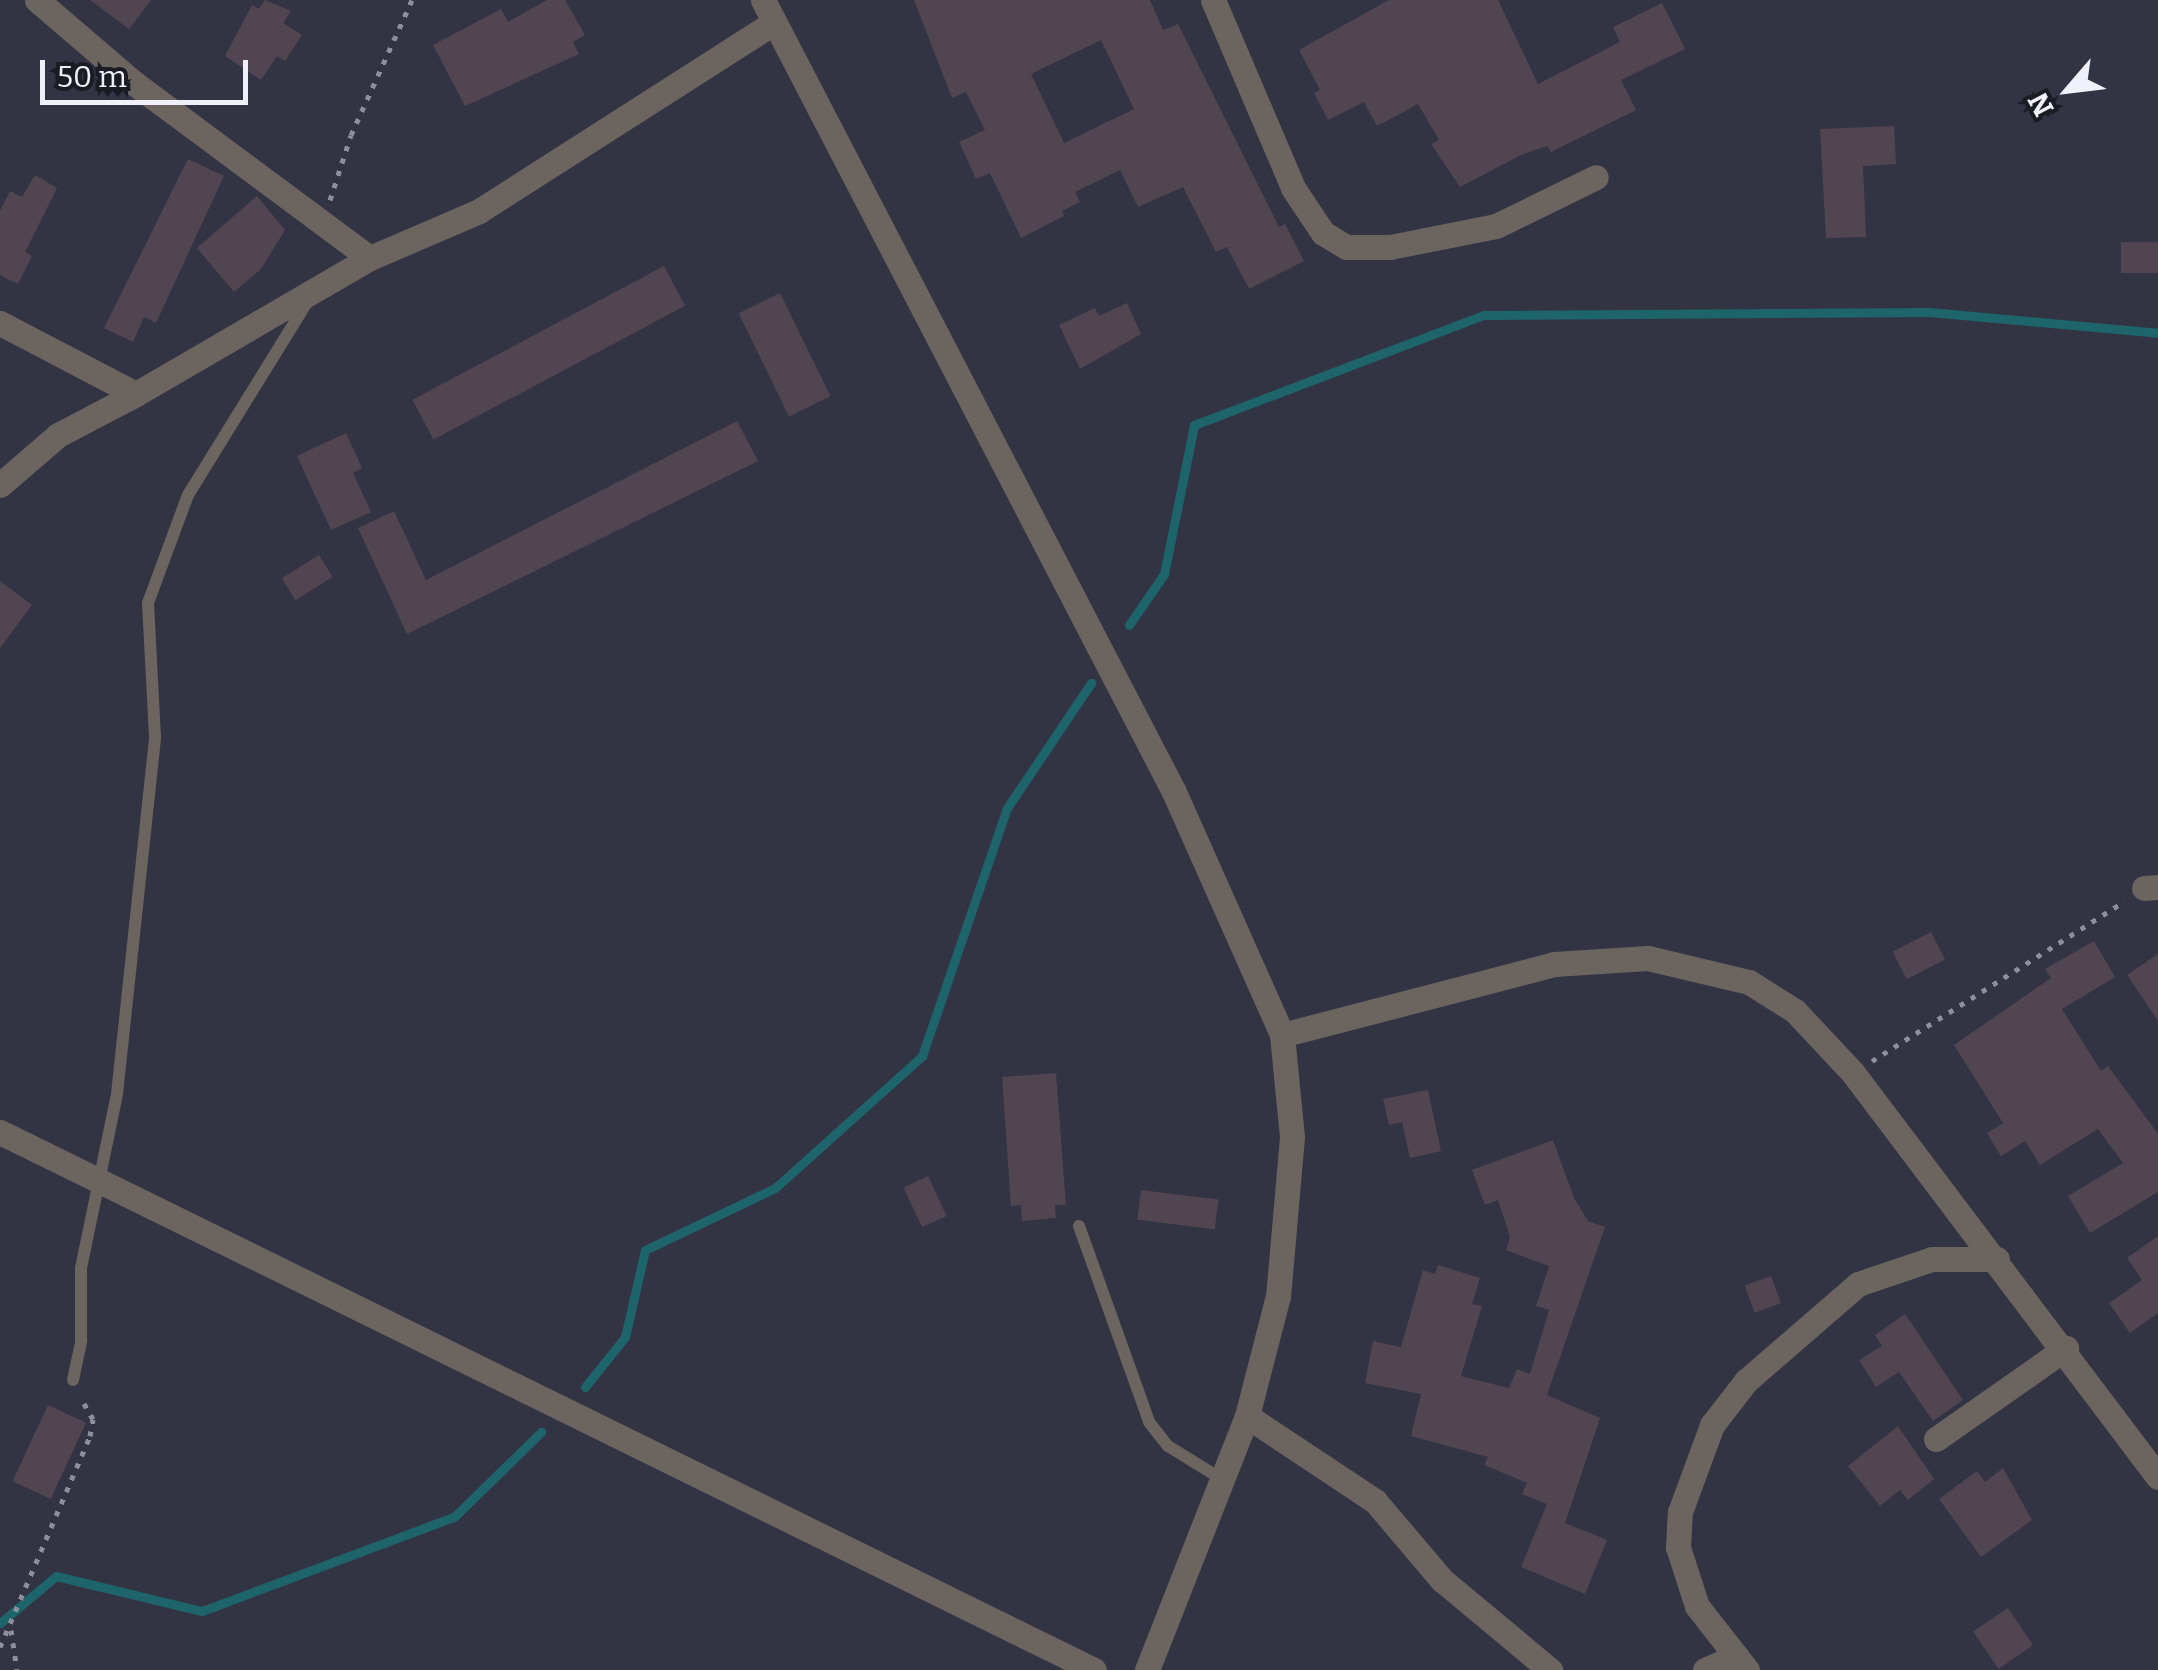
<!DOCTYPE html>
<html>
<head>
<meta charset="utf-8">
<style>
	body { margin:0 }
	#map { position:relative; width:2158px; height:1670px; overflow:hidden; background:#323443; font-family:Bitter,serif }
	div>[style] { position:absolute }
	.stream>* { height:9px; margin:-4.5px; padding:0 4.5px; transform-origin:4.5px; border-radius:4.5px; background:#1e646b }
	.building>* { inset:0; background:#514551; transform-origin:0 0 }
	.path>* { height:5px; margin-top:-2.5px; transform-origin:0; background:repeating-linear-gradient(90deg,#8d8f9b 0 5px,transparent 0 13px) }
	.service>* { height:12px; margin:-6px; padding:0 6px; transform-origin:6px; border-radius:6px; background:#6b645f }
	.minor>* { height:25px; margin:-12.5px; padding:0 12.5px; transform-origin:12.5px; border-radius:12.5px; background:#6b645f }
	span { translate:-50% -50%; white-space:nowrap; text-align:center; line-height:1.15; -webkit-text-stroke:8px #1b1c23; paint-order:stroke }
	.north { position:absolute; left:2018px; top:40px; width:100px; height:100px; -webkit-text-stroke:8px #1b1c23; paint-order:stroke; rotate:242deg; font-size:28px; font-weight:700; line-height:40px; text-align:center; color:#eff0fa }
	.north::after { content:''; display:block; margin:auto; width:35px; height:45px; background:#eff0fa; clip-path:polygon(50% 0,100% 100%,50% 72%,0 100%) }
	.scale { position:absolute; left:40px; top:60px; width:208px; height:45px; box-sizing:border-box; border:5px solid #eff0fa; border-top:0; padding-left:12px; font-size:30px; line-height:35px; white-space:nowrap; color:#eff0fa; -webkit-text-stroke:8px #1b1c23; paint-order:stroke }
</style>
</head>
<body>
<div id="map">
	<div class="stream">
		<div style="left:1129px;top:625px;width:62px;rotate:-55.5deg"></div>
		<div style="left:1164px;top:574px;width:152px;rotate:-78.6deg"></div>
		<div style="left:1194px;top:425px;width:310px;rotate:-20.8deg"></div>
		<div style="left:1484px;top:315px;width:445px;rotate:-0.4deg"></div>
		<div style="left:1929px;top:312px;width:230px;rotate:5.2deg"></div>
		<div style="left:585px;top:1387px;width:64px;rotate:-51.3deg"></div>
		<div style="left:625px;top:1337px;width:89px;rotate:-77.1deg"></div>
		<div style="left:645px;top:1250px;width:144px;rotate:-25.5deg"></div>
		<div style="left:775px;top:1188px;width:198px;rotate:-41.9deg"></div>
		<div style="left:922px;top:1056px;width:262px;rotate:-71.1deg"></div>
		<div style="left:1007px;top:808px;width:151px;rotate:-56.1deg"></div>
		<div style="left:0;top:1623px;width:73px;rotate:-40deg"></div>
		<div style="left:56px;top:1576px;width:150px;rotate:13.5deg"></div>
		<div style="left:202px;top:1611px;width:269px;rotate:-20.5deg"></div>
		<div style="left:454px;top:1517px;width:122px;rotate:-44.3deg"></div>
	</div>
	<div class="building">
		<div style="clip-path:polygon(90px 0,151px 0,129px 29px)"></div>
		<div style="clip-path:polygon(265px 0,291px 11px,283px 23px,302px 35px,285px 61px,277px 56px,261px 80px,225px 56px,252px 5px,259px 9px)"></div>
		<div style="clip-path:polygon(547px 0,565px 0,585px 35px,573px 42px,579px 54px,465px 106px,433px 45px,501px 9px,508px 22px)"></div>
		<div style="clip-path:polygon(evenodd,914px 0,1150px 0,1163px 30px,1178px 24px,1279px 227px,1285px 224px,1304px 261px,1249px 289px,1227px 247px,1216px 252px,1183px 187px,1138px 207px,1120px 170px,1075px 192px,1080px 202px,1062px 211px,1064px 216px,1021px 238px,990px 173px,976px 179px,959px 142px,985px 130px,966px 92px,952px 98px,914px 0,1101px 40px,1134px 109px,1064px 143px,1031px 74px,1101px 40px)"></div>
		<div style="clip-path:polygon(1389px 0,1498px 0,1538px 84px,1620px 42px,1613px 27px,1662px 3px,1685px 49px,1621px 80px,1636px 110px,1551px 152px,1547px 146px,1523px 154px,1460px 187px,1431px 144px,1439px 140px,1418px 104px,1377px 126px,1364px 102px,1328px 120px,1314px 93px,1320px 90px,1299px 50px)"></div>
		<div style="clip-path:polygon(1894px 126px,1896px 164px,1863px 166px,1866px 237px,1826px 238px,1820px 129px)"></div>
		<div style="clip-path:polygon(188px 159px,224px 176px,156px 323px,144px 317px,133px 342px,104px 328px)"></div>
		<div style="clip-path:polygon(35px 175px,57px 188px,25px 252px,32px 256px,18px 284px,0 275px,0 211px,10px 191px,22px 197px)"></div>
		<div style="clip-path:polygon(257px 196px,285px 230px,261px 269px,234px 292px,197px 248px)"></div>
		<div style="left:2121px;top:242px;width:37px;height:31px"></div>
		<div style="left:664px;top:266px;width:45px;height:285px;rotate:62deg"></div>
		<div style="left:780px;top:293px;width:115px;height:46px;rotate:64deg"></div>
		<div style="clip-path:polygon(1127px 303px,1141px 334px,1080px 369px,1059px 325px,1095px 308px,1099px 316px)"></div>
		<div style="clip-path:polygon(737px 421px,758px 461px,407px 634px,358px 528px,394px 511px,426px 580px)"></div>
		<div style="clip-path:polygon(346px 433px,362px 468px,353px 473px,371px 512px,331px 530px,297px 456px)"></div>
		<div style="left:319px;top:555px;width:26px;height:44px;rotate:58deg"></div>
		<div style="clip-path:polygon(0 581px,32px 605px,0 648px)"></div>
		<div style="left:1931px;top:932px;width:31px;height:43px;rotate:63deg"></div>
		<div style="clip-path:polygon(2094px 941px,2115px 977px,2062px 1009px,2101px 1071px,2108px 1066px,2158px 1134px,2158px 1192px,2090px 1233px,2068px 1196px,2123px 1163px,2098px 1129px,2040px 1165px,2025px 1141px,2001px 1156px,1987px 1133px,2003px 1123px,1954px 1045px,2051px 978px,2045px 969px)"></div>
		<div style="clip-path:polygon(2158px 954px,2158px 1021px,2127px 975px)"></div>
		<div style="clip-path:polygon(1056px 1073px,1066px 1205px,1055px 1205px,1056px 1218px,1022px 1221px,1021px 1205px,1011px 1206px,1002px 1077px)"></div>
		<div style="clip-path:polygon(1428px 1090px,1441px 1151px,1410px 1158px,1402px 1122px,1389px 1125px,1383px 1099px)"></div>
		<div style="clip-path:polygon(1553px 1140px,1574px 1198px,1588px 1221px,1605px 1227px,1547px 1395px,1600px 1418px,1565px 1523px,1607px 1540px,1585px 1594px,1521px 1567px,1547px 1504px,1522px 1494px,1527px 1483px,1484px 1465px,1488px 1457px,1411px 1436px,1421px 1394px,1365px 1383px,1373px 1341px,1401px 1347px,1423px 1270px,1435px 1274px,1438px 1265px,1480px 1278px,1472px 1304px,1482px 1306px,1461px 1376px,1509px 1388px,1517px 1369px,1530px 1374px,1549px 1310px,1536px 1306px,1549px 1266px,1506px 1250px,1510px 1237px,1498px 1200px,1485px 1205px,1472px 1170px)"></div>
		<div style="left:928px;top:1176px;width:44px;height:27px;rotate:65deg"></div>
		<div style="left:1141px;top:1190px;width:78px;height:30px;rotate:7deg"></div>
		<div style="clip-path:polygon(2158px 1236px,2158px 1313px,2130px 1333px,2109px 1303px,2142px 1280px,2127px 1258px)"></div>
		<div style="left:1771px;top:1276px;width:29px;height:28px;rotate:70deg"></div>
		<div style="clip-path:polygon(1905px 1314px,1963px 1400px,1933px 1421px,1899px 1372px,1876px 1387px,1859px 1360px,1882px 1346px,1875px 1335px)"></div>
		<div style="left:48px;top:1405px;width:42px;height:84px;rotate:25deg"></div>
		<div style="clip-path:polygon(1898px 1426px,1934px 1479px,1908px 1500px,1900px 1490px,1880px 1506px,1848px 1466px)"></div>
		<div style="clip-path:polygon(2003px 1468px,2032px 1520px,1981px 1557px,1939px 1499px,1977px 1471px,1985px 1482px)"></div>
		<div style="left:2008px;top:1608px;width:45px;height:42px;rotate:56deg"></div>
	</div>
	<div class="path">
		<div style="left:330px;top:200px;width:68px;rotate:-72.1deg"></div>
		<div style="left:351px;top:135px;width:148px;rotate:-65.7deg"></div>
		<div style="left:1872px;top:1061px;width:299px;rotate:-32.3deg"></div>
		<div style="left:11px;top:1630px;width:40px;rotate:81.5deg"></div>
		<div style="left:0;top:1647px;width:229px;rotate:-66.9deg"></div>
		<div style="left:90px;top:1436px;width:17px;rotate:-80deg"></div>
		<div style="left:93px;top:1419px;width:24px;rotate:-120deg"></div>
	</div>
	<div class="service">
		<div style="left:1079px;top:1226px;width:208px;rotate:70.3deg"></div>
		<div style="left:1149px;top:1422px;width:31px;rotate:52deg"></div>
		<div style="left:1168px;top:1446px;width:65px;rotate:31.7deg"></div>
		<div style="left:73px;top:1380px;width:40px;rotate:-78deg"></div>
		<div style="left:81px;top:1341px;width:73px;rotate:-90deg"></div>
		<div style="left:81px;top:1268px;width:178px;rotate:-78.3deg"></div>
		<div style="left:117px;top:1094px;width:359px;rotate:-83.9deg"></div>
		<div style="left:155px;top:737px;width:134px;rotate:-93deg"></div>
		<div style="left:148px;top:603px;width:115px;rotate:-69.7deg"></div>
		<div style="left:188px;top:495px;width:228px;rotate:-58.3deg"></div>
	</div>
	<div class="minor">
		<div style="left:37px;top:0;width:128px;rotate:40.6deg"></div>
		<div style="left:134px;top:83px;width:294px;rotate:36.6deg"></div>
		<div style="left:763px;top:0;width:892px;rotate:62.57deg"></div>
		<div style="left:1174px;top:792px;width:266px;rotate:66deg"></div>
		<div style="left:1282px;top:1035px;width:102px;rotate:84.4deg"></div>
		<div style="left:1292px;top:1137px;width:160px;rotate:95deg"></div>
		<div style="left:1278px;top:1296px;width:124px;rotate:104.5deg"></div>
		<div style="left:1247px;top:1416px;width:273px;rotate:111.5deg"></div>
		<div style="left:1213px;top:0;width:204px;rotate:66.9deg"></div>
		<div style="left:1293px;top:188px;width:54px;rotate:56.3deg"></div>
		<div style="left:1323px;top:233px;width:27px;rotate:31deg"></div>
		<div style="left:1346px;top:247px;width:44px"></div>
		<div style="left:1390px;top:247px;width:108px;rotate:-11.2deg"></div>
		<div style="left:1496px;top:226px;width:111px;rotate:-26.1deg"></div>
		<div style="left:0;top:323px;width:153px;rotate:27.6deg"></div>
		<div style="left:136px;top:394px;width:271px;rotate:-30.2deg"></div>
		<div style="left:370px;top:258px;width:119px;rotate:-23.3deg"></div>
		<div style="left:479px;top:211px;width:350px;rotate:-32.6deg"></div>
		<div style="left:0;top:485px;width:77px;rotate:-40.8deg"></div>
		<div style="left:58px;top:435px;width:88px;rotate:-27.7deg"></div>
		<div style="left:2144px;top:888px;width:14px;rotate:-4deg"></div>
		<div style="left:1282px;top:1035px;width:281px;rotate:-14.6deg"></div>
		<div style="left:1554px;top:964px;width:94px;rotate:-3.7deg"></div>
		<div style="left:1648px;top:958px;width:104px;rotate:13.4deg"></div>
		<div style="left:1749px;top:982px;width:54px;rotate:32.2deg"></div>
		<div style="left:1795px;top:1011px;width:85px;rotate:46.9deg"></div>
		<div style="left:1853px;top:1073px;width:506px;rotate:52.95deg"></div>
		<div style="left:0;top:1132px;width:1219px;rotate:26.19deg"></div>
		<div style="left:1247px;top:1416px;width:154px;rotate:33.6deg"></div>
		<div style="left:1375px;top:1501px;width:104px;rotate:49.7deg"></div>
		<div style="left:1442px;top:1580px;width:141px;rotate:39.8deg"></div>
		<div style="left:1936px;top:1439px;width:159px;rotate:-35deg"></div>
		<div style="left:1736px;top:1656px;width:63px;rotate:-128deg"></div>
		<div style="left:1697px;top:1606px;width:62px;rotate:-107.9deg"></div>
		<div style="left:1678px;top:1547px;width:35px;rotate:-87deg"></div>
		<div style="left:1680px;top:1512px;width:93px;rotate:-69.8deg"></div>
		<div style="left:1712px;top:1425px;width:56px;rotate:-52.3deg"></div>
		<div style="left:1746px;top:1381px;width:148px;rotate:-40.9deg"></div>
		<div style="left:1858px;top:1284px;width:78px;rotate:-18.7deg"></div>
		<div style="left:1932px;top:1259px;width:65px"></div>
		<div style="left:1705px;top:1670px;width:34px;rotate:-24deg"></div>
		<div style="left:1736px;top:1656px;width:18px;rotate:52deg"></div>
	</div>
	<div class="north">N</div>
	<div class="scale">50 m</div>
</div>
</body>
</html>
